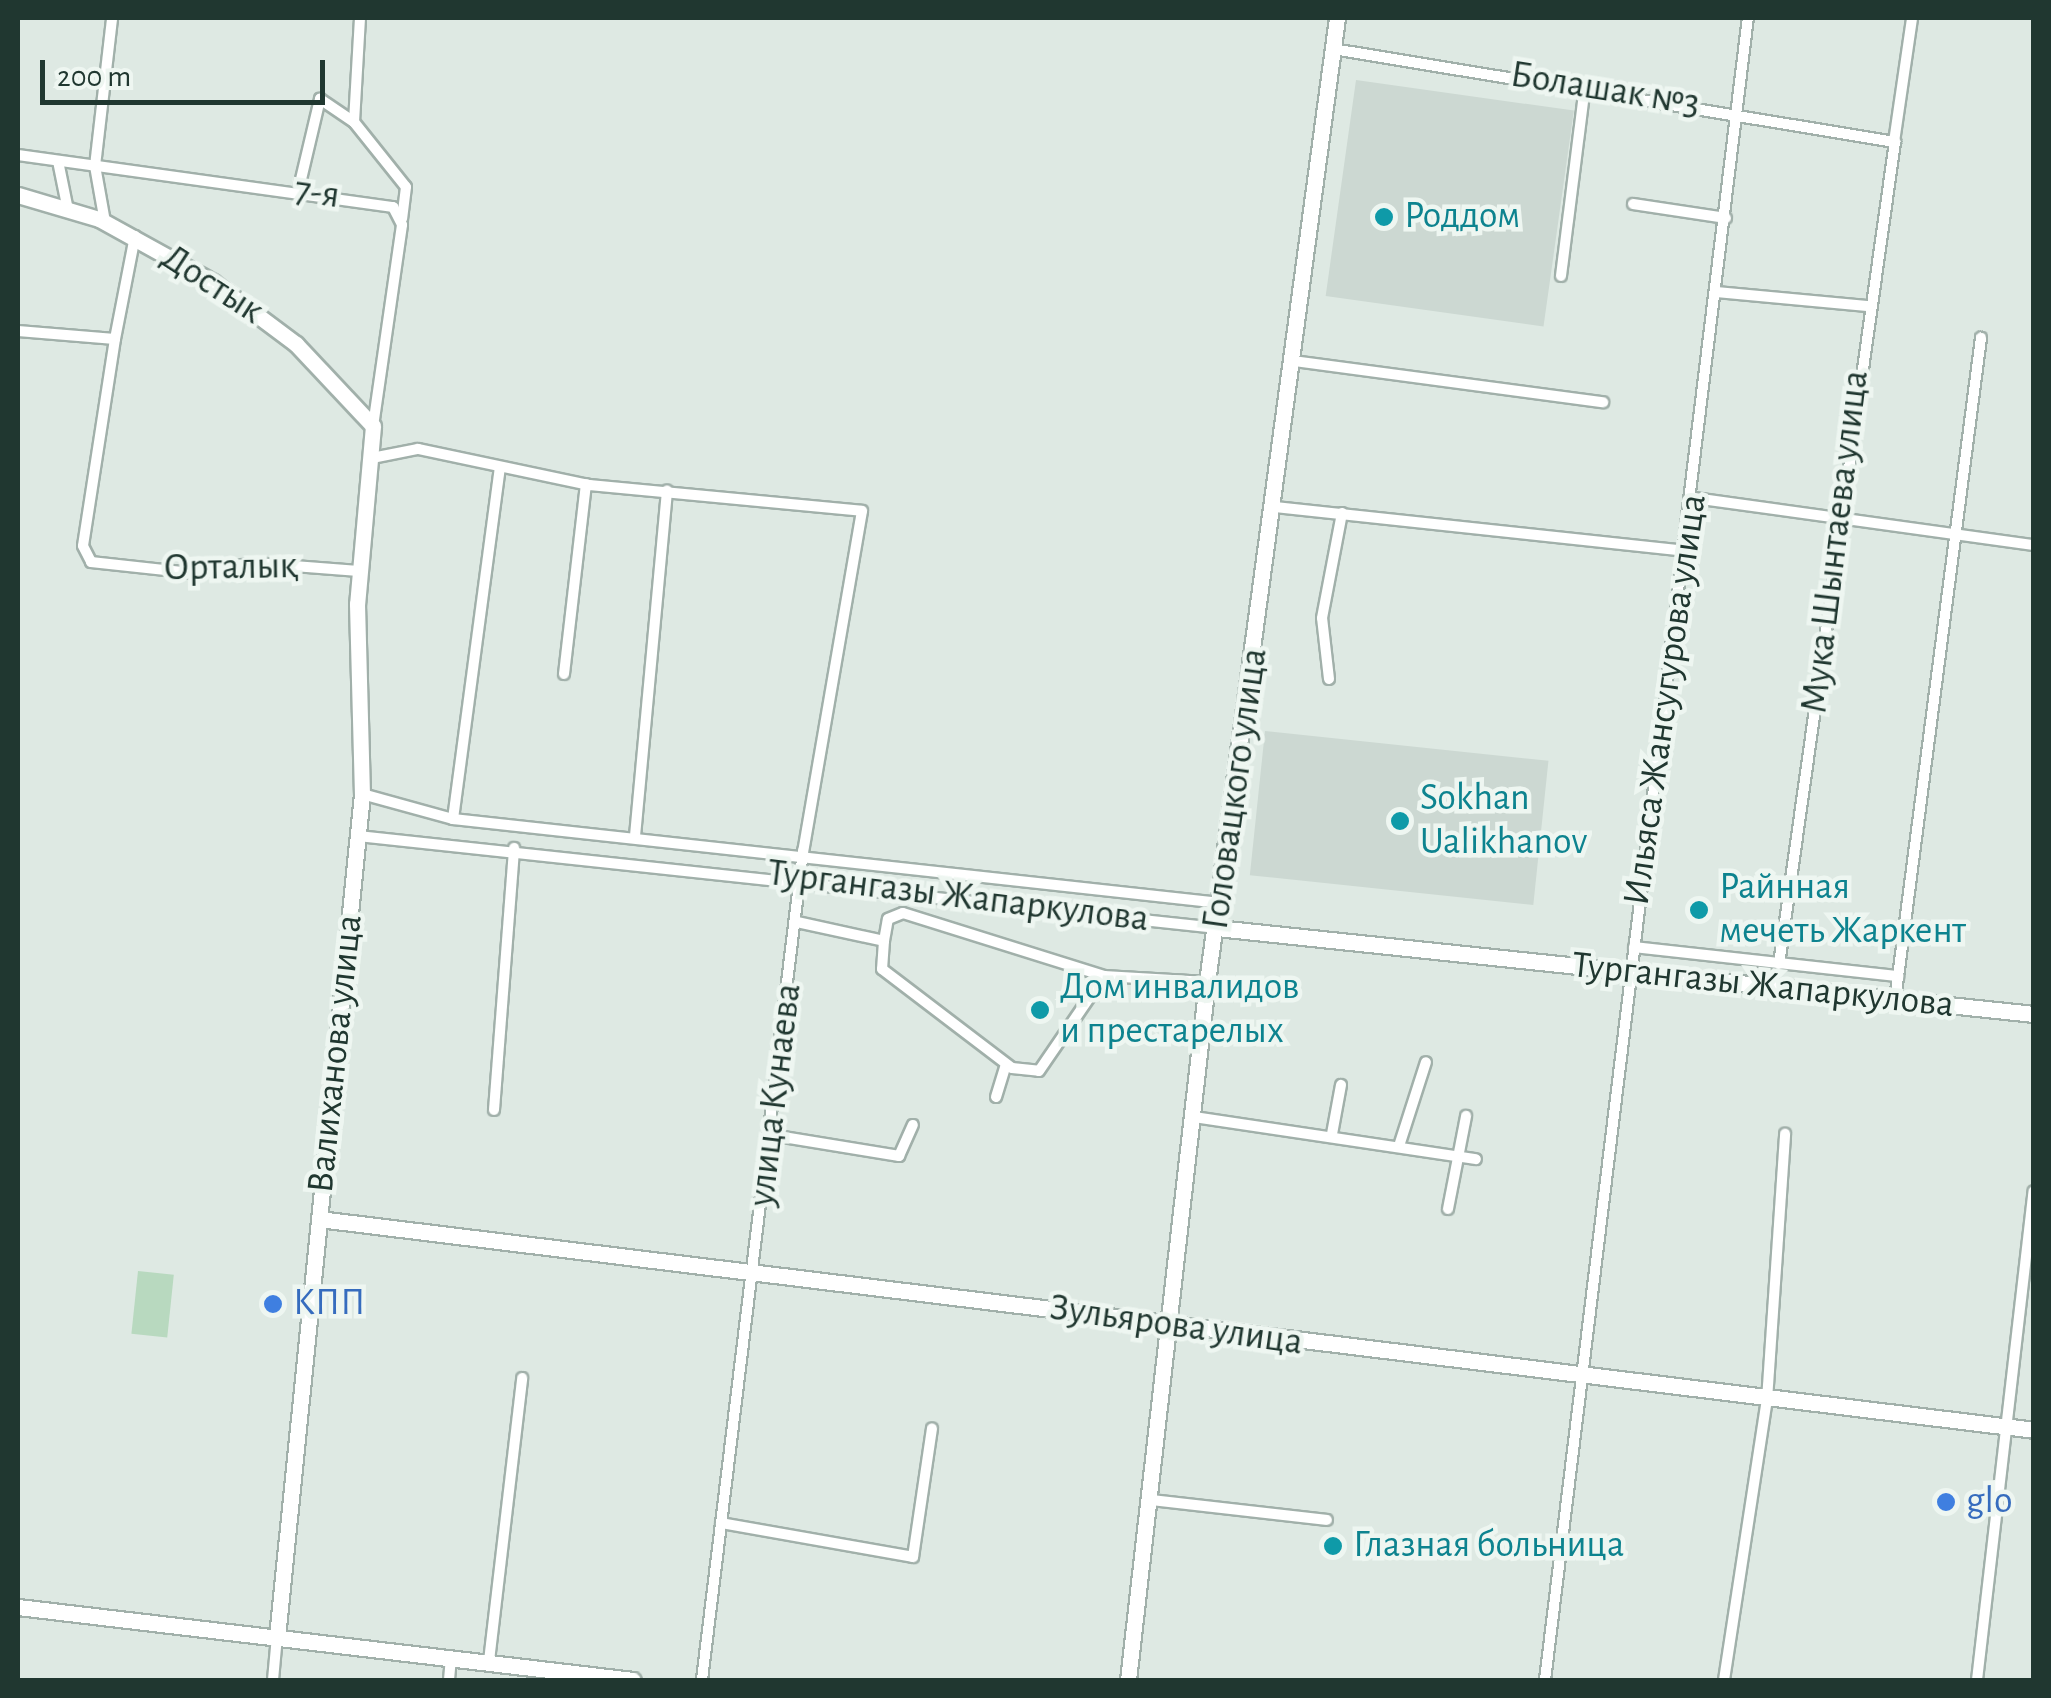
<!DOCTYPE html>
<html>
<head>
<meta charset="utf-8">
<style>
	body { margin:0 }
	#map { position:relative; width:2051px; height:1698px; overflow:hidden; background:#dee9e3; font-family:"Alegreya Sans",sans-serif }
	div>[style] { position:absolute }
	.built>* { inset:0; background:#ccd8d2; transform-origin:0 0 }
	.green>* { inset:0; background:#b8d9bf; transform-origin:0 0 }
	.roads { filter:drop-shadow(2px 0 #a1b0aa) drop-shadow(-2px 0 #a1b0aa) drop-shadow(0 2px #a1b0aa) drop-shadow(0 -2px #a1b0aa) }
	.street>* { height:10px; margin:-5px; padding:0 5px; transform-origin:5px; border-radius:5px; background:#fff }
	.secondary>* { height:15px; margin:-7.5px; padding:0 7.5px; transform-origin:7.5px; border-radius:7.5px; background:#fff }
	.dots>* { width:28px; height:28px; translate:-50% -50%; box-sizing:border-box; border:5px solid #eef6f1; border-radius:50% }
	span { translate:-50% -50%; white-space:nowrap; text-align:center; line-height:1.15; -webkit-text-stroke:9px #eef6f1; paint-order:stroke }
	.street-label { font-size:38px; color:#203730 }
	.culture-label { font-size:38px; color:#0d838f }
	.left { translate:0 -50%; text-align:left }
	.shop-label { font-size:38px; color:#366cbe }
	.frame { position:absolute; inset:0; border:20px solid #203730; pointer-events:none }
	.scale { position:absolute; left:40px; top:60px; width:285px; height:45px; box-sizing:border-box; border:5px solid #203730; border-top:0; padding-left:12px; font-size:30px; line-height:35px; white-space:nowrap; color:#203730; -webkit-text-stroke:8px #eef6f1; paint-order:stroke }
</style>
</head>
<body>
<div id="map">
	<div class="built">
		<div style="left:1356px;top:80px;width:220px;height:218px;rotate:8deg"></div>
		<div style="left:1265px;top:731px;width:285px;height:145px;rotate:6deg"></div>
	</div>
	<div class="green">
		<div style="left:138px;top:1271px;width:36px;height:63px;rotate:6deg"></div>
	</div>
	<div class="roads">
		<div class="street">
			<div style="left:360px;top:18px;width:104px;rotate:93.3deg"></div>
			<div style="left:354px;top:122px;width:83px;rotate:51.3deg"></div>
			<div style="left:406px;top:187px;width:32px;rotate:97deg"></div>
			<div style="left:1333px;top:49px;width:570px;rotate:9.4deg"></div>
			<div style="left:1895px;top:142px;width:830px;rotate:98.03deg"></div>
			<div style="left:1894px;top:142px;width:125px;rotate:-81.7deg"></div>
			<div style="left:18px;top:155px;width:379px;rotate:7.9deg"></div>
			<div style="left:393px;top:207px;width:20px;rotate:63deg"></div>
			<div style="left:402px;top:225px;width:203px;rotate:98.2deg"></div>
			<div style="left:58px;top:161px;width:50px;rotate:78.5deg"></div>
			<div style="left:298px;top:192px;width:96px;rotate:-76.7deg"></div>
			<div style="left:320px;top:99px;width:41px;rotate:34.1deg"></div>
			<div style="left:1633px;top:204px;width:94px;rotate:8.6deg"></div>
			<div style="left:105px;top:222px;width:57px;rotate:-100.1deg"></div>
			<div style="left:95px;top:166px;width:149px;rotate:-83.4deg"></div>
			<div style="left:1561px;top:276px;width:192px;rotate:-82.8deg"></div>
			<div style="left:1716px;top:292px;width:152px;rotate:5.3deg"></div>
			<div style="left:18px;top:331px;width:97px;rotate:4.7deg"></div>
			<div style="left:115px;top:339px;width:105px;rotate:-79deg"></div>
			<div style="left:115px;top:339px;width:209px;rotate:98.8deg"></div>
			<div style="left:83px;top:546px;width:18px;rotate:63deg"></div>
			<div style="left:91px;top:562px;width:103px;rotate:6.2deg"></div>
			<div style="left:193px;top:573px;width:63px;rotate:-9.2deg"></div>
			<div style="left:255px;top:563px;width:104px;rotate:4.4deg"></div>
			<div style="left:1294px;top:361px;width:312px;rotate:7.6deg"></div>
			<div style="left:372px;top:458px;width:47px;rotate:-11.1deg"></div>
			<div style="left:418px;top:449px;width:175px;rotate:11.9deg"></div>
			<div style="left:589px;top:485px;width:274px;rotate:5.4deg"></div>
			<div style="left:862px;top:511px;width:345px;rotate:99.8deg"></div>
			<div style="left:803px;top:851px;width:835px;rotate:96.95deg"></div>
			<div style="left:1694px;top:498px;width:343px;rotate:7.9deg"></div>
			<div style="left:1275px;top:507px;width:414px;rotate:6.1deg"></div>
			<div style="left:564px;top:674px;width:191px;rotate:-83.4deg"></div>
			<div style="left:1329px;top:679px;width:61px;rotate:-96.5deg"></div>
			<div style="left:1322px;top:618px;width:107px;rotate:-79.2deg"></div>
			<div style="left:362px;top:794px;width:94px;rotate:15.4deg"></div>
			<div style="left:453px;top:819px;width:772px;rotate:6.25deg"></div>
			<div style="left:453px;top:819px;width:355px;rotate:-82.4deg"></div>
			<div style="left:358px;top:836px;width:864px;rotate:6.11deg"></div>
			<div style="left:635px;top:836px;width:347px;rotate:-84.7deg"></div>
			<div style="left:797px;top:922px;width:89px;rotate:12.3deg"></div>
			<div style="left:884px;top:941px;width:22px;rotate:-80deg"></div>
			<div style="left:888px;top:919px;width:16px;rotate:-22deg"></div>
			<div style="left:903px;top:913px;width:211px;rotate:17.4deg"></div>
			<div style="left:1104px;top:976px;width:103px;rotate:3.3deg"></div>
			<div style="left:884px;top:941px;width:28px;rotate:94deg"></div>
			<div style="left:882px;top:969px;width:163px;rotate:37.3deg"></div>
			<div style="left:1012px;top:1068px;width:27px;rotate:6deg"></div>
			<div style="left:1039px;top:1071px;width:115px;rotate:-55.6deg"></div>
			<div style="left:1634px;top:947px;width:266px;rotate:6.3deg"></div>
			<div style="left:1895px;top:1000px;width:668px;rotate:-82.6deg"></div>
			<div style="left:996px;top:1097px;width:34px;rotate:-73deg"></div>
			<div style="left:494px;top:1110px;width:263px;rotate:-85.6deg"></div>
			<div style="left:1194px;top:1117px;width:285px;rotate:8.5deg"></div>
			<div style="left:1332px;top:1134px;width:50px;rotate:-79.6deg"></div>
			<div style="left:771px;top:1135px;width:130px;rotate:9.3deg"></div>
			<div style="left:899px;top:1156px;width:34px;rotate:-66deg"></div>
			<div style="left:1399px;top:1146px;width:88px;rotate:-72.2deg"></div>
			<div style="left:1448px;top:1209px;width:95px;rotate:-79deg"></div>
			<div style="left:1152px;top:1500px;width:176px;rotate:6.5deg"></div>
			<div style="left:721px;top:1523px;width:195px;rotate:10deg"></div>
			<div style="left:913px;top:1557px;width:130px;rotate:-81.6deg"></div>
			<div style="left:489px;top:1661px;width:285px;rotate:-83.3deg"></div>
			<div style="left:273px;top:1680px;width:44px;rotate:-84.8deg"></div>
			<div style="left:449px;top:1680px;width:22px;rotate:-85deg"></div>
			<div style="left:1545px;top:1680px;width:1674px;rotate:-83.04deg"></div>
			<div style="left:1724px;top:1680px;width:283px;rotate:-81.3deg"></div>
			<div style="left:1767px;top:1400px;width:267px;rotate:-86.1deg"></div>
			<div style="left:1977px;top:1680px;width:492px;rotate:-83.4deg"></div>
		</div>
		<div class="secondary">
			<div style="left:18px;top:195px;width:84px;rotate:16.5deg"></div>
			<div style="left:99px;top:219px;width:130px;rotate:28.9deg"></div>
			<div style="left:213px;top:282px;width:104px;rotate:36.8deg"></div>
			<div style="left:296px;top:344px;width:112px;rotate:46.8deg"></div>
			<div style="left:373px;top:426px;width:179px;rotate:95.1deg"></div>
			<div style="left:357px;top:604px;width:190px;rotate:88.5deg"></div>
			<div style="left:362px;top:794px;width:846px;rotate:95.76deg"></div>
			<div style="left:1217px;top:928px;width:822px;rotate:6.01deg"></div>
			<div style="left:319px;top:1219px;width:1728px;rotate:7.01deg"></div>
			<div style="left:18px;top:1607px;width:619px;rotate:6.77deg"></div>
			<div style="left:1128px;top:1680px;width:702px;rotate:-83.54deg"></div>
			<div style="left:1207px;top:982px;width:973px;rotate:-82.32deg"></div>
		</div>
	</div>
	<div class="dots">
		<div style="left:1384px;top:217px;background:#0f9aa8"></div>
		<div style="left:1400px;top:821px;background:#0f9aa8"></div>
		<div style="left:1699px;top:910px;background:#0f9aa8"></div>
		<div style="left:1040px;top:1010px;background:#0f9aa8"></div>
		<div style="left:273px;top:1304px;background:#3f7fe0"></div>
		<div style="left:1946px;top:1502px;background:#3f7fe0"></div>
		<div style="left:1333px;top:1546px;background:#0f9aa8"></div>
	</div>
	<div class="street-label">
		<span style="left:1605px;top:90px;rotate:9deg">Болашак №3</span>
		<span style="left:317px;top:194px;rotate:8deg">7-я</span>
		<span style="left:212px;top:285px;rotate:33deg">Достык</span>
		<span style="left:1836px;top:542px;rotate:-83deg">Мука Шынтаева улица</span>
		<span style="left:231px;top:568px;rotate:-1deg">Орталық</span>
		<span style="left:1666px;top:700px;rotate:-82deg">Ильяса Жансугурова улица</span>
		<span style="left:1236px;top:789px;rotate:-82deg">Головацкого улица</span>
		<span style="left:958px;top:897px;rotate:7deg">Тургангазы Жапаркулова</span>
		<span style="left:1763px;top:986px;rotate:6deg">Тургангазы Жапаркулова</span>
		<span style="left:336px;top:1054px;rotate:-84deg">Валиханова улица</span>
		<span style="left:776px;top:1095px;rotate:-83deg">улица Кунаева</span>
		<span style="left:1176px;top:1326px;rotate:8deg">Зульярова улица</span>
	</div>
	<div class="culture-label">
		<span class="left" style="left:1404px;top:217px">Роддом</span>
		<span class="left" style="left:1420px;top:821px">Sokhan<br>Ualikhanov</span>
		<span class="left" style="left:1719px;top:910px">Райнная<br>мечеть Жаркент</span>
		<span class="left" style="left:1060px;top:1010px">Дом инвалидов<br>и престарелых</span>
		<span class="left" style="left:1353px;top:1546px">Глазная больница</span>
	</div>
	<div class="shop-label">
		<span class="left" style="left:293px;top:1304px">КПП</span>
		<span class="left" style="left:1966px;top:1502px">glo</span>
	</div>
	<div class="frame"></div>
	<div class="scale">200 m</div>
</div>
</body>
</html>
